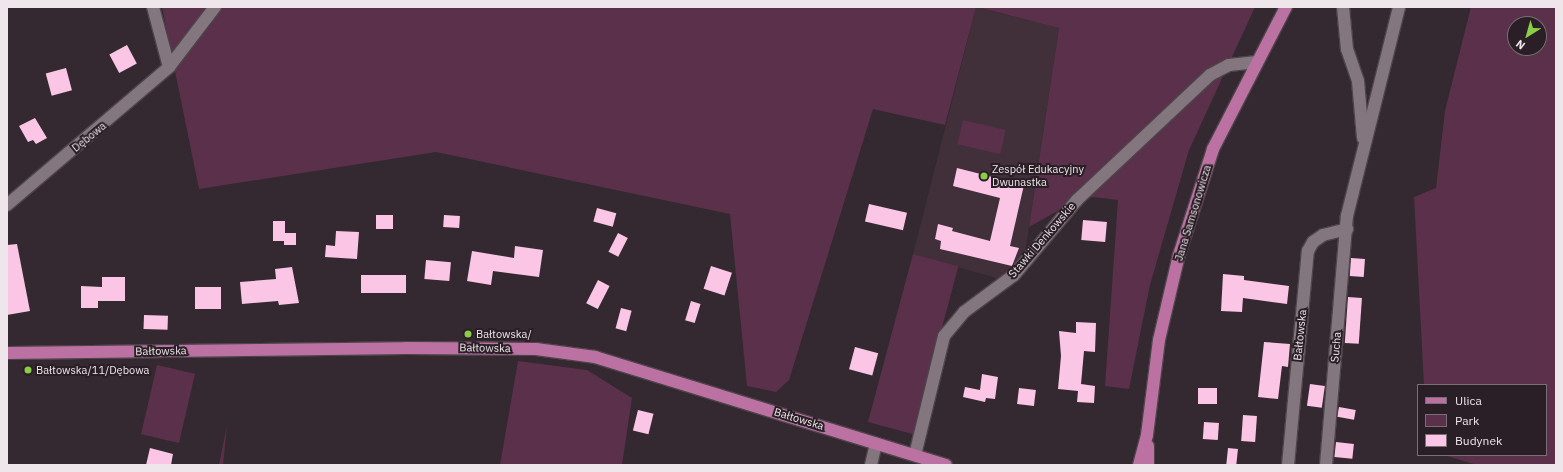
<!DOCTYPE html>
<html>
<head>
<meta charset="utf-8">
<style>
	body { margin:0 }
	#map { position:relative; width:1563px; height:472px; overflow:hidden; background:#342930; font-family:"IBM Plex Sans",sans-serif }
	div>[style] { position:absolute }
	.built>* { inset:0; background:#412f3a }
	.green>* { inset:0; background:#5a304b; transform-origin:0 0 }
	.building>* { inset:0; background:#fbc5e5; transform-origin:0 0 }
	.roads { filter:drop-shadow(1px 0 #4e444a) drop-shadow(-1px 0 #4e444a) drop-shadow(0 1px #4e444a) drop-shadow(0 -1px #4e444a) }
	.minor>* { height:12px; margin:-6px; padding:0 6px; transform-origin:6px; border-radius:6px; background:#83767e }
	.major>* { height:12px; margin:-6px; padding:0 6px; transform-origin:6px; border-radius:6px; background:#bb72a3 }
	.dots>* { width:11px; height:11px; translate:-50% -50%; box-sizing:border-box; border:2px solid #2a1f26; border-radius:50% }
	span { translate:-50% -50%; white-space:nowrap; text-align:center; line-height:1.15; -webkit-text-stroke:4px #2a1f26; paint-order:stroke }
	.street-label { font-size:11px; color:#eee6ea }
	.poi-label { font-size:11px; color:#eee6ea }
	.left { translate:0 -50%; text-align:left }
	.frame { position:absolute; inset:0; border:8px solid #eee6ea; pointer-events:none }
	.legend { position:absolute; left:1417px; top:384px; width:130px; height:72px; box-sizing:border-box; background:#2a1f26; border:1px solid #786f74; margin:0; padding:5px 7px; list-style:none; font-size:12px; color:#eee6ea }
	.legend li { display:flex; align-items:center; gap:8px; height:20px }
	.legend b { width:20px; border:1px solid #786f74 }
	.north { position:absolute; left:1507px; top:16px; width:40px; height:40px; box-sizing:border-box; background:#2a1f26; border:1px solid #786f74; border-radius:50%; rotate:217deg; font-size:11px; font-weight:700; line-height:16px; text-align:center; color:#eee6ea }
	.north::after { content:''; display:block; margin:auto; width:14px; height:18px; background:#8bce46; clip-path:polygon(50% 0,100% 100%,50% 72%,0 100%) }
</style>
</head>
<body>
<div id="map">
	<div class="built">
		<div style="clip-path:polygon(976px 7px,1059px 28px,1025px 253px,999px 279px,913px 254px)"></div>
	</div>
	<div class="green">
		<div style="clip-path:polygon(162px 7px,976px 7px,945px 125px,873px 109px,789px 380px,776px 392px,747px 386px,730px 214px,436px 152px,199px 189px)"></div>
		<div style="clip-path:polygon(977px 7px,1255px 7px,1189px 150px,1150px 285px,1129px 389px,1105px 386px,1118px 200px,1093px 197px,1077px 200px,1029px 227px,1059px 28px)"></div>
		<div style="clip-path:polygon(evenodd,1471px 7px,1556px 7px,1556px 465px,1477px 465px,1444px 455px,1546px 455px,1546px 385px,1424px 385px,1414px 197px,1436px 188px,1445px 111px,1471px 7px,1515px 24px,1539px 24px,1539px 48px,1515px 48px,1515px 24px)"></div>
		<div style="left:963px;top:120px;width:44px;height:25px;rotate:13deg"></div>
		<div style="left:913px;top:254px;width:47px;height:174px;rotate:15deg"></div>
		<div style="clip-path:polygon(518px 361px,587px 370px,632px 398px,622px 465px,500px 465px)"></div>
		<div style="left:157px;top:365px;width:39px;height:71px;rotate:13deg"></div>
		<div style="clip-path:polygon(227px 425px,223px 465px,219px 465px)"></div>
	</div>
	<div class="building">
		<div style="left:127px;top:45px;width:21px;height:20px;rotate:62deg"></div>
		<div style="left:66px;top:68px;width:23px;height:21px;rotate:75deg"></div>
		<div style="clip-path:polygon(35px 118px,47px 138px,36px 144px,33px 140px,28px 142px,19px 126px)"></div>
		<div style="clip-path:polygon(957px 168px,1024px 185px,1010px 246px,1019px 248px,1012px 266px,940px 249px,941px 241px,935px 239px,938px 224px,953px 228px,952px 231px,990px 241px,1000px 198px,953px 186px)"></div>
		<div style="left:869px;top:204px;width:39px;height:18px;rotate:13deg"></div>
		<div style="left:597px;top:208px;width:20px;height:14px;rotate:15deg"></div>
		<div style="left:376px;top:215px;width:17px;height:14px"></div>
		<div style="left:444px;top:215px;width:16px;height:12px;rotate:4deg"></div>
		<div style="left:1083px;top:220px;width:24px;height:20px;rotate:5deg"></div>
		<div style="clip-path:polygon(273px 221px,285px 221px,285px 233px,296px 233px,296px 245px,284px 245px,284px 241px,273px 241px)"></div>
		<div style="clip-path:polygon(336px 231px,359px 232px,357px 259px,325px 257px,326px 245px,335px 246px)"></div>
		<div style="left:618px;top:233px;width:11px;height:21px;rotate:27deg"></div>
		<div style="clip-path:polygon(17px 244px,30px 311px,7px 315px,7px 245px)"></div>
		<div style="clip-path:polygon(515px 246px,543px 250px,539px 277px,493px 271px,491px 285px,467px 281px,472px 251px,514px 258px)"></div>
		<div style="left:1351px;top:258px;width:14px;height:18px;rotate:4deg"></div>
		<div style="left:426px;top:260px;width:25px;height:19px;rotate:5deg"></div>
		<div style="left:711px;top:266px;width:22px;height:24px;rotate:18deg"></div>
		<div style="clip-path:polygon(292px 267px,299px 303px,279px 305px,278px 301px,242px 304px,240px 282px,276px 279px,275px 269px)"></div>
		<div style="clip-path:polygon(1223px 274px,1244px 276px,1244px 280px,1289px 286px,1287px 304px,1243px 298px,1242px 312px,1221px 311px)"></div>
		<div style="left:361px;top:275px;width:45px;height:18px"></div>
		<div style="clip-path:polygon(102px 277px,125px 277px,125px 301px,98px 301px,98px 308px,81px 308px,81px 286px,102px 287px)"></div>
		<div style="left:598px;top:280px;width:13px;height:26px;rotate:27deg"></div>
		<div style="left:221px;top:287px;width:22px;height:26px;rotate:90deg"></div>
		<div style="left:1348px;top:297px;width:14px;height:46px;rotate:4deg"></div>
		<div style="left:691px;top:301px;width:10px;height:20px;rotate:17deg"></div>
		<div style="left:621px;top:308px;width:11px;height:21px;rotate:15deg"></div>
		<div style="left:144px;top:315px;width:24px;height:14px;rotate:2deg"></div>
		<div style="clip-path:polygon(1076px 322px,1096px 323px,1095px 352px,1084px 351px,1081px 384px,1095px 386px,1094px 403px,1077px 402px,1078px 391px,1058px 389px,1061px 356px,1059px 331px,1076px 333px)"></div>
		<div style="clip-path:polygon(1264px 342px,1290px 344px,1288px 367px,1282px 366px,1278px 399px,1258px 397px)"></div>
		<div style="left:855px;top:347px;width:24px;height:23px;rotate:15deg"></div>
		<div style="clip-path:polygon(982px 374px,998px 377px,995px 399px,986px 398px,985px 402px,963px 397px,965px 387px,980px 390px)"></div>
		<div style="left:1310px;top:384px;width:15px;height:22px;rotate:8deg"></div>
		<div style="left:1019px;top:388px;width:17px;height:16px;rotate:7deg"></div>
		<div style="left:1198px;top:388px;width:19px;height:16px"></div>
		<div style="left:1339px;top:407px;width:17px;height:10px;rotate:10deg"></div>
		<div style="left:638px;top:410px;width:16px;height:21px;rotate:14deg"></div>
		<div style="left:1243px;top:415px;width:14px;height:26px;rotate:4deg"></div>
		<div style="left:1204px;top:422px;width:15px;height:17px;rotate:4deg"></div>
		<div style="left:1336px;top:442px;width:18px;height:15px;rotate:6deg"></div>
		<div style="clip-path:polygon(150px 448px,173px 454px,171px 465px,146px 465px)"></div>
		<div style="left:1228px;top:448px;width:10px;height:17px;rotate:6deg"></div>
	</div>
	<div class="roads">
		<div class="minor">
			<div style="left:153px;top:7px;width:62px;rotate:75.1deg"></div>
			<div style="left:1343px;top:7px;width:42px;rotate:84.6deg"></div>
			<div style="left:1347px;top:49px;width:34px;rotate:71deg"></div>
			<div style="left:1358px;top:81px;width:57px;rotate:85deg"></div>
			<div style="left:7px;top:205px;width:213px;rotate:-40.4deg"></div>
			<div style="left:169px;top:67px;width:76px;rotate:-52.5deg"></div>
			<div style="left:915px;top:455px;width:122px;rotate:-76.3deg"></div>
			<div style="left:944px;top:336px;width:31px;rotate:-50deg"></div>
			<div style="left:964px;top:312px;width:62px;rotate:-36.5deg"></div>
			<div style="left:1014px;top:275px;width:98px;rotate:-50deg"></div>
			<div style="left:1077px;top:200px;width:183px;rotate:-43.2deg"></div>
			<div style="left:1210px;top:75px;width:21px;rotate:-28deg"></div>
			<div style="left:1229px;top:65px;width:28px;rotate:-6deg"></div>
			<div style="left:871px;top:465px;width:22px;rotate:-77deg"></div>
			<div style="left:1288px;top:465px;width:215px;rotate:-84.7deg"></div>
			<div style="left:1308px;top:251px;width:10px;rotate:-61deg"></div>
			<div style="left:1313px;top:242px;width:12px;rotate:-35deg"></div>
			<div style="left:1323px;top:235px;width:25px;rotate:-14deg"></div>
			<div style="left:1326px;top:465px;width:250px;rotate:-85.2deg"></div>
			<div style="left:1347px;top:216px;width:215px;rotate:-76deg"></div>
		</div>
		<div class="major">
			<div style="left:7px;top:353px;width:399px;rotate:-0.7deg"></div>
			<div style="left:406px;top:348px;width:130px;rotate:0.4deg"></div>
			<div style="left:536px;top:349px;width:60px;rotate:7.7deg"></div>
			<div style="left:595px;top:357px;width:367px;rotate:17.1deg"></div>
			<div style="left:1148px;top:446px;width:19px;rotate:90deg"></div>
			<div style="left:1139px;top:465px;width:31px;rotate:-75deg"></div>
			<div style="left:1147px;top:435px;width:96px;rotate:-82.8deg"></div>
			<div style="left:1159px;top:340px;width:87px;rotate:-76.8deg"></div>
			<div style="left:1179px;top:255px;width:111px;rotate:-72.2deg"></div>
			<div style="left:1213px;top:149px;width:160px;rotate:-62.8deg"></div>
		</div>
	</div>
	<div class="dots">
		<div style="left:984px;top:176px;background:#8bce46"></div>
		<div style="left:468px;top:334px;background:#8bce46"></div>
		<div style="left:28px;top:370px;background:#8bce46"></div>
	</div>
	<div class="street-label">
		<span style="left:89px;top:137px;rotate:-39deg">Dębowa</span>
		<span style="left:1193px;top:213px;rotate:-73deg">Jana Samsonowicza</span>
		<span style="left:1042px;top:240px;rotate:-49deg">Stawki Denkowskie</span>
		<span style="left:1300px;top:335px;rotate:-84deg">Bałtowska</span>
		<span style="left:1336px;top:347px;rotate:-85deg">Sucha</span>
		<span style="left:485px;top:348px;rotate:1deg">Bałtowska</span>
		<span style="left:161px;top:351px;rotate:-1deg">Bałtowska</span>
		<span style="left:799px;top:419px;rotate:17deg">Bałtowska</span>
	</div>
	<div class="poi-label">
		<span class="left" style="left:992px;top:176px">Zespół Edukacyjny<br>Dwunastka</span>
		<span class="left" style="left:476px;top:334px">Bałtowska/</span>
		<span class="left" style="left:36px;top:370px">Bałtowska/11/Dębowa</span>
	</div>
	<div class="frame"></div>
	<ul class="legend">
	<li><b style="height:5px;background:#bb72a3"></b>Ulica</li>
	<li><b style="height:11px;background:#5a304b"></b>Park</li>
	<li><b style="height:11px;background:#fbc5e5"></b>Budynek</li>
	</ul>
	<div class="north">N</div>
</div>
</body>
</html>
